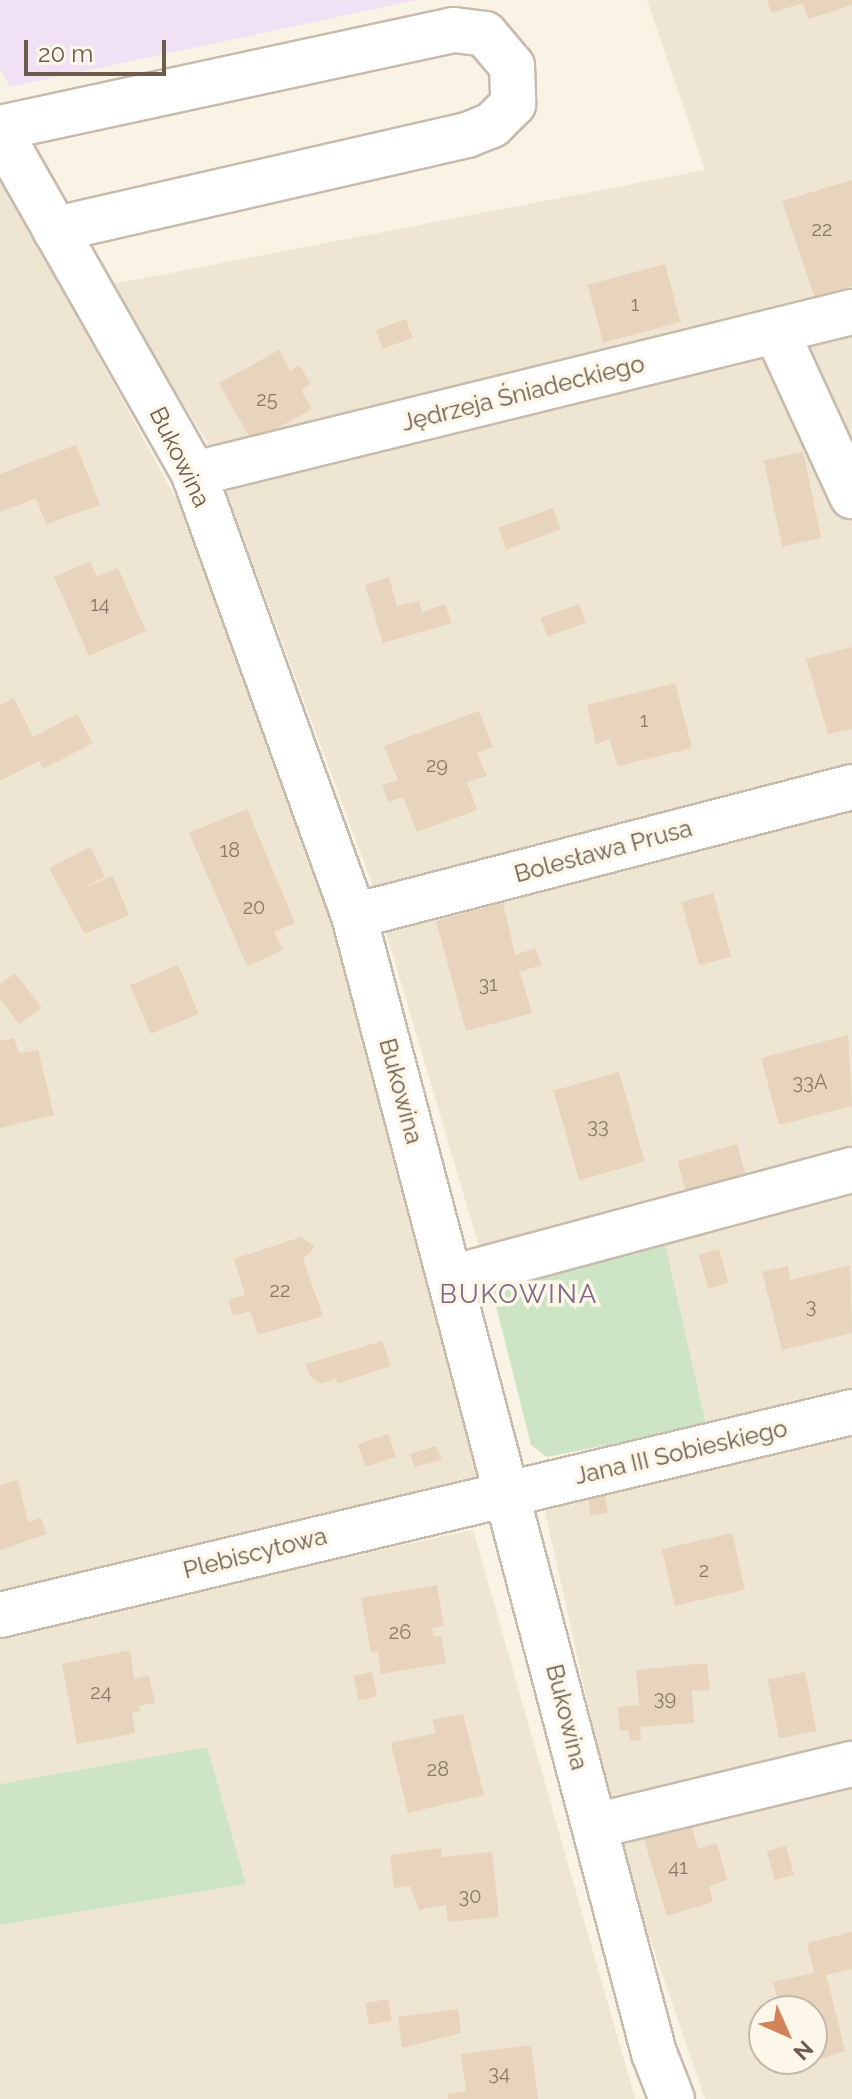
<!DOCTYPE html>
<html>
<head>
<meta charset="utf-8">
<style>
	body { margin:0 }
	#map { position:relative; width:852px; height:2099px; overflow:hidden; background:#f8f3e4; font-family:Raleway,sans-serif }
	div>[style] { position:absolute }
	.residential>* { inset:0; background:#efe5d3 }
	.education>* { inset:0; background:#f0e1f4 }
	.green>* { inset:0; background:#cde4c5 }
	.building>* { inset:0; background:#e8d3bd; transform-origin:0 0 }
	.roads { filter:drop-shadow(2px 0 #c7bbac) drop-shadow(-2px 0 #c7bbac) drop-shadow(0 2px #c7bbac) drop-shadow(0 -2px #c7bbac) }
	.minor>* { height:44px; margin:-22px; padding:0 22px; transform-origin:22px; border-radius:22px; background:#fff }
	span { translate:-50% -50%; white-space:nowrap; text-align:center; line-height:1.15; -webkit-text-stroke:7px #fcf7e9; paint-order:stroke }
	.number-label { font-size:20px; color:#8c7a69 }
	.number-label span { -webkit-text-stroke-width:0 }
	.street-label { font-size:24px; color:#6d5c4d }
	.neighbourhood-label { font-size:26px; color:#816689; letter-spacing:2px }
	.north { position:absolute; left:748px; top:1995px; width:80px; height:80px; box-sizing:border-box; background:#fcf7e9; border:2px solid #c3b9ab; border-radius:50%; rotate:135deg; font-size:22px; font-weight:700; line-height:32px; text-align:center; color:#6d5c4d }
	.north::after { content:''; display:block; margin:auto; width:28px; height:36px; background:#d28359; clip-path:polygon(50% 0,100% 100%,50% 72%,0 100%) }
	.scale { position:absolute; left:24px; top:40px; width:142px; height:36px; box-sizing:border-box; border:4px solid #6d5c4d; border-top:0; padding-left:10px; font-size:24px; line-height:28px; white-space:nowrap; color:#6d5c4d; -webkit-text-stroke:6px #fcf7e9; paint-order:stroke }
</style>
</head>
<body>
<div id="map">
	<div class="residential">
		<div style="clip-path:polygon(647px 0,852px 0,852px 1390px,706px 1425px,511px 1277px,493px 1294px,371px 881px,209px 445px,108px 285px,705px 170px)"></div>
		<div style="clip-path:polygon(0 175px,193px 530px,347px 939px,490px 1473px,0 1593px)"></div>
		<div style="clip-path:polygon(evenodd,852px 1433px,852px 2099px,705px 2099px,622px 1857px,544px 1507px,852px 1433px,764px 2011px,812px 2011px,812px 2059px,764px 2059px,764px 2011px)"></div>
		<div style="clip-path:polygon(473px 1530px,635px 2099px,0 2099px,0 1925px,246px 1883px,207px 1747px,0 1784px,0 1632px)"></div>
	</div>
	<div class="education">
		<div style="clip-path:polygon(0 0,417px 0,10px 87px,0 69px)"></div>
	</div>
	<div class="green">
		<div style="clip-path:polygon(664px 1240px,706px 1425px,547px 1457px,531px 1445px,493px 1294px,511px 1277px)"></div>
		<div style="clip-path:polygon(207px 1747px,246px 1884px,0 1925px,0 1784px)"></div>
	</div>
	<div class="building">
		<div style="clip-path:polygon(767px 0,852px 0,852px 5px,808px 19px,803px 3px,771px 13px)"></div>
		<div style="clip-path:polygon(852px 180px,852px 286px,815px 298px,782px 201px)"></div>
		<div style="left:665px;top:264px;width:60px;height:80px;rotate:75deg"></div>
		<div style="left:406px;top:319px;width:20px;height:32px;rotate:70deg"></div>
		<div style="clip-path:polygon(279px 350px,290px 371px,299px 365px,311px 384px,301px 390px,312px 409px,252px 442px,219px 383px)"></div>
		<div style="clip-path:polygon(76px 445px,100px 505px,46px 524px,36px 498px,0 512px,0 474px)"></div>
		<div style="left:803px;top:452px;width:88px;height:40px;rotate:78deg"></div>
		<div style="left:553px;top:508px;width:23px;height:58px;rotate:70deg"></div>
		<div style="clip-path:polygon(90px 561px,97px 577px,118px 568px,146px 631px,89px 656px,54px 577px)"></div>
		<div style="clip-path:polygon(389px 577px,397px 606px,419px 601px,422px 612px,445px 604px,452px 623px,383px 643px,365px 585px)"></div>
		<div style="left:579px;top:604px;width:20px;height:41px;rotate:70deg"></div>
		<div style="clip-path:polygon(852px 647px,852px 729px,828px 734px,806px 659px)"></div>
		<div style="clip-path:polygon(675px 683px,692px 748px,618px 766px,609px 739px,596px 744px,587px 705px)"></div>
		<div style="clip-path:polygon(14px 698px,33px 737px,77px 714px,93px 743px,43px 769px,39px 761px,0 781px,0 705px)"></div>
		<div style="clip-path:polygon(479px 711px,493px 747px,477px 753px,487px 776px,467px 782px,477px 810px,417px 832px,403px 797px,388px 802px,382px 785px,398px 780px,384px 746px)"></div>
		<div style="clip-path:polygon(247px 809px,295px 923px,274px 932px,283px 950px,247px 966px,189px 833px)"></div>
		<div style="clip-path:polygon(90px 847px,105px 877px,76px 892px,113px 876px,129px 915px,85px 934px,49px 868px)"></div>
		<div style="left:713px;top:893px;width:66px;height:33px;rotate:74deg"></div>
		<div style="clip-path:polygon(503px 903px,515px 955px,535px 948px,542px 965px,521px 971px,517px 962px,532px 1013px,466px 1031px,436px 921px)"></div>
		<div style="left:178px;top:965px;width:53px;height:52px;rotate:67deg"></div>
		<div style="clip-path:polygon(15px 973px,42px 1008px,19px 1024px,0 998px,0 984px)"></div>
		<div style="clip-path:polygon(848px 1035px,852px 1106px,779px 1125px,761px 1058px)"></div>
		<div style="clip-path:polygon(14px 1038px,19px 1053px,38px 1050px,54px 1115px,0 1128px,0 1041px)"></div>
		<div style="left:619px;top:1072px;width:93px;height:68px;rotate:74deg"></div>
		<div style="left:737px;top:1144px;width:33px;height:62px;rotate:74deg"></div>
		<div style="clip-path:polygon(301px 1237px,315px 1247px,303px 1259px,323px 1316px,258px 1335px,250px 1311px,233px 1316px,228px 1300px,245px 1295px,234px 1259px)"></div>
		<div style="left:719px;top:1249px;width:35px;height:21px;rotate:74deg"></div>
		<div style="clip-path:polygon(850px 1265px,852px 1333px,782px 1350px,762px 1272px,788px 1266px,790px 1280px)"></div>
		<div style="clip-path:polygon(382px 1341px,391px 1366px,337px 1384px,336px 1378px,321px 1384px,310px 1376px,306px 1364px)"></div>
		<div style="left:388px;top:1434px;width:24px;height:32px;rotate:71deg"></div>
		<div style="clip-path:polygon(436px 1446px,442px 1460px,414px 1467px,410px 1454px)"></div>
		<div style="clip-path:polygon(18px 1480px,28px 1522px,41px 1518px,47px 1534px,0 1550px,0 1485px)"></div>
		<div style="left:605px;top:1496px;width:17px;height:17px;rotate:80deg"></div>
		<div style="left:732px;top:1533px;width:58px;height:72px;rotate:77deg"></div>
		<div style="clip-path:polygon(437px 1585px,444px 1626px,432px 1628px,434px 1637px,441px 1636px,446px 1663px,381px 1674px,378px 1651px,371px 1653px,361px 1598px)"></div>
		<div style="clip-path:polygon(130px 1650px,134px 1679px,149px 1675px,155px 1703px,138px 1706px,141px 1711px,132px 1713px,135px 1733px,77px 1744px,62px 1664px)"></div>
		<div style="clip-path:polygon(707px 1663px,710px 1690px,692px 1691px,694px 1723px,640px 1727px,641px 1740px,630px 1741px,628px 1730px,620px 1731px,618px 1707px,639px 1705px,636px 1670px)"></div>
		<div style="left:372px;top:1672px;width:25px;height:19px;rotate:78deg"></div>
		<div style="left:805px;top:1672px;width:60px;height:38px;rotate:79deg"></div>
		<div style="clip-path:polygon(463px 1714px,484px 1795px,408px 1813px,391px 1743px,436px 1733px,432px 1720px)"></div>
		<div style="clip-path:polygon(691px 1825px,698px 1849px,717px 1843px,727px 1880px,709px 1886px,713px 1902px,667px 1916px,644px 1839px)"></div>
		<div style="left:786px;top:1846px;width:30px;height:20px;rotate:75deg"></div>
		<div style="clip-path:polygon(441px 1848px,442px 1857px,492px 1852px,499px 1917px,448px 1922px,446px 1905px,419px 1910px,410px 1886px,394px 1888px,390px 1855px)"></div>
		<div style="clip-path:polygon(852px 1932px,852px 1969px,826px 1975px,845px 2051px,820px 2059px,812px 2011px,781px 2011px,773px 1982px,814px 1973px,807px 1943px)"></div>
		<div style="left:388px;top:1999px;width:22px;height:23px;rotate:80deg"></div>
		<div style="clip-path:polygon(458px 2009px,461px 2033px,402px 2048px,398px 2017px)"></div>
		<div style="clip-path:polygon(531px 2045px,538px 2099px,448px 2099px,447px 2094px,466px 2091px,461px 2054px)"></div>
	</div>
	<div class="roads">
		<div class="minor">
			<div style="left:0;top:128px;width:464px;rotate:-12.2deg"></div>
			<div style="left:454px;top:30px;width:31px;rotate:7deg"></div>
			<div style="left:485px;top:34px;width:42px;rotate:49.8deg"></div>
			<div style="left:512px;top:66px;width:38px;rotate:88deg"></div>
			<div style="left:513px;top:104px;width:30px;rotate:135deg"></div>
			<div style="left:492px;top:125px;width:27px;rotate:158deg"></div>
			<div style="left:467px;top:135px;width:423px;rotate:167.1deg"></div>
			<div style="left:0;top:132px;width:393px;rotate:60.4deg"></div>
			<div style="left:194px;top:474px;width:470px;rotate:70.1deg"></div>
			<div style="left:354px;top:916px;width:1176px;rotate:75.22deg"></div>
			<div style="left:654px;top:2053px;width:49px;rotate:68.6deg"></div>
			<div style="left:776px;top:331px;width:182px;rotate:65.3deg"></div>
			<div style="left:194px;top:474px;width:678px;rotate:-13.83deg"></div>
			<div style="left:354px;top:916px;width:514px;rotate:-14.52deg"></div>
			<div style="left:451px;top:1278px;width:415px;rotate:-15.1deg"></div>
			<div style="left:0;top:1615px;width:876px;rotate:-13.4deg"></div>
			<div style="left:595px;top:1826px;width:264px;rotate:-13.6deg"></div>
		</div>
	</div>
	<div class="number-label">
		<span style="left:822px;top:229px">22</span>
		<span style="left:635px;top:304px">1</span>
		<span style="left:267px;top:399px">25</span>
		<span style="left:100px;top:604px">14</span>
		<span style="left:644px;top:720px">1</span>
		<span style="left:437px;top:765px">29</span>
		<span style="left:230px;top:850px">18</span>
		<span style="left:254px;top:907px">20</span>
		<span style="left:488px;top:984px">31</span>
		<span style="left:810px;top:1082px">33A</span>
		<span style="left:598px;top:1126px">33</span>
		<span style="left:280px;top:1290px">22</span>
		<span style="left:811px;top:1306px">3</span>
		<span style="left:704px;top:1570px">2</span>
		<span style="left:400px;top:1632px">26</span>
		<span style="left:101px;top:1692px">24</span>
		<span style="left:665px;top:1698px">39</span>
		<span style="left:438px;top:1769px">28</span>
		<span style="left:678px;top:1867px">41</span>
		<span style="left:470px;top:1896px">30</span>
		<span style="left:499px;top:2073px">34</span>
	</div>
	<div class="street-label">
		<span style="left:523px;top:393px;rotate:-14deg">Jędrzeja Śniadeckiego</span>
		<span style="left:180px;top:457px;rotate:64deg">Bukowina</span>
		<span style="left:603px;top:851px;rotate:-15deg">Bolesława Prusa</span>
		<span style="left:401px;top:1091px;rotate:75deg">Bukowina</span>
		<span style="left:681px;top:1452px;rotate:-13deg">Jana III Sobieskiego</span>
		<span style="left:255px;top:1553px;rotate:-14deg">Plebiscytowa</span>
		<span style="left:567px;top:1717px;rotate:76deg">Bukowina</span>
	</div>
	<div class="neighbourhood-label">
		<span style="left:519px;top:1295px">BUKOWINA</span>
	</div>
	<div class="north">N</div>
	<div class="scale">20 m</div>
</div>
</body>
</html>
